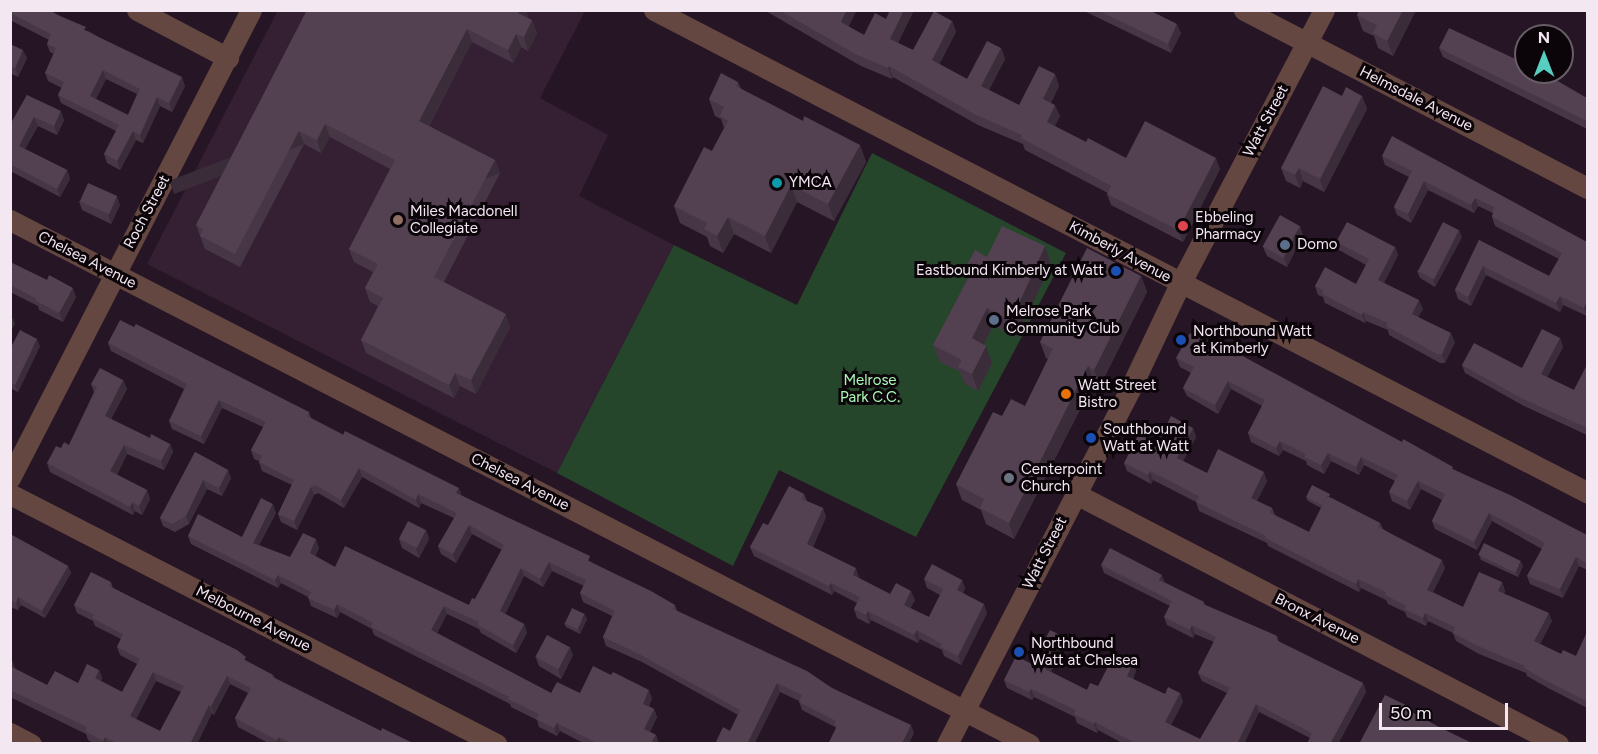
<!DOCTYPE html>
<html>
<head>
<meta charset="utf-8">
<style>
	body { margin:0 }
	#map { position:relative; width:1598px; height:754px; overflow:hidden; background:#261525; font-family:Figtree,sans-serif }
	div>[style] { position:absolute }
	.built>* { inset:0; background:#351f33 }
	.green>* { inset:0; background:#26462b }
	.minor>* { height:21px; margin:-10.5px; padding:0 10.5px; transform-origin:10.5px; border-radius:10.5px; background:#644740 }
	.wall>* { inset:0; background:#473746 }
	.shaded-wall>* { inset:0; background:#3a2d39; transform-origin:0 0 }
	.building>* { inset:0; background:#534051; transform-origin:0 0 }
	.dots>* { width:16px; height:16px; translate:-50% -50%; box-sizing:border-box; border:3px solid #0b050a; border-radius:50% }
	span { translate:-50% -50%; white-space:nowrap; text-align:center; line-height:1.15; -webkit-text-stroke:6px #0b050a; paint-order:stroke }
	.street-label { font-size:15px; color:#f3e7f1 }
	.poi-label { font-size:15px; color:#f3e7f1 }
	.left { translate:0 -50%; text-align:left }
	.right { translate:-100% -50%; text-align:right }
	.park-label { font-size:15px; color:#a9f9b5 }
	.frame { position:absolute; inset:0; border:12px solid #f3e7f1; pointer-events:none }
	.north { position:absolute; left:1514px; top:24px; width:60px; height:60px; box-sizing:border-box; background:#0b050a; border:2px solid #685f66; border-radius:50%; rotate:0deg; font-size:16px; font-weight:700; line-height:24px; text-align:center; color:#f3e7f1 }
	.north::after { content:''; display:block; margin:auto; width:21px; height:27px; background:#58cec0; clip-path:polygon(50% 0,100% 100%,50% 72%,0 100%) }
	.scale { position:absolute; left:1379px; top:703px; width:129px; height:27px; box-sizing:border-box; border:3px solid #f3e7f1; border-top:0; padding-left:8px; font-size:18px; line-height:21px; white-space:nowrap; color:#f3e7f1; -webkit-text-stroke:4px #0b050a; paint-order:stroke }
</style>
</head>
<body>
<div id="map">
	<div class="built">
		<div style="clip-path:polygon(278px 10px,585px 11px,540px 98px,608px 135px,579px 196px,674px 245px,557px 473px,147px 264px)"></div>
	</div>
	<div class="green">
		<div style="clip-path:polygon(872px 153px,1066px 253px,916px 537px,779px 470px,733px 566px,557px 473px,674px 245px,797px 305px)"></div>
	</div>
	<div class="minor">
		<div style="left:137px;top:10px;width:103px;rotate:27.8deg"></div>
		<div style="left:654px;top:10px;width:1051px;rotate:27.34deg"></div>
		<div style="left:1244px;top:10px;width:387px;rotate:27.4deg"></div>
		<div style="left:10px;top:220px;width:1146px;rotate:27.21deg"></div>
		<div style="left:10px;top:478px;width:526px;rotate:-62.75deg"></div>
		<div style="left:10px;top:494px;width:547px;rotate:27.22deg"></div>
		<div style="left:1076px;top:494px;width:543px;rotate:27.41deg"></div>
		<div style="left:10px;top:733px;width:24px;rotate:28deg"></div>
		<div style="left:947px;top:744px;width:402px;rotate:-62.7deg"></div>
		<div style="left:1131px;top:387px;width:114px;rotate:-64.6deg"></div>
		<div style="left:1180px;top:284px;width:310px;rotate:-62.3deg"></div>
	</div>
	<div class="wall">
		<div style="clip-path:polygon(evenodd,10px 10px,88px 31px,185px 86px,172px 112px,160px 106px,143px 143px,136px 140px,120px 170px,107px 163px,104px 154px,116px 131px,61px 103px,58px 95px,62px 88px,48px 81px,45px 73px,54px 54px,50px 52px,47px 44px,49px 40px,10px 20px,10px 10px,106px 79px,137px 94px,128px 115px,96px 99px,106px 79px)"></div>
		<div style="clip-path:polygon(307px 10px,528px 16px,527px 18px,532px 20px,537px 33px,528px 51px,521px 47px,513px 63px,472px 42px,429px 126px,495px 160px,500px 173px,444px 282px,510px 327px,476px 394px,460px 386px,454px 398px,366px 353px,361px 340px,378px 306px,370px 302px,365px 288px,373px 272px,354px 262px,349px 249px,390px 169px,330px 137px,321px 153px,304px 144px,240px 267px,205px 249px,196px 225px)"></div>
		<div style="clip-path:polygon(764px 10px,828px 10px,848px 27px,864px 35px,886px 19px,913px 12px,898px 43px,913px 50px,952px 21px,956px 32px,939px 64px,967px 79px,1001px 48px,1005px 59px,989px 90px,1019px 105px,1055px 74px,1059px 86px,1051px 103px,1060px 116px,1054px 126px,1086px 142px,1126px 158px,1220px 169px,1183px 242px,1111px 205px,1107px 194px,1108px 193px,1025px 150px,1023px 144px,978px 125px,893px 77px,892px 79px,861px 66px)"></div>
		<div style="clip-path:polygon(1082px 10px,1149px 10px,1181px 33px,1171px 53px)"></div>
		<div style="clip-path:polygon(1360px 10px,1416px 10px,1393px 56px,1378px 48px,1374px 36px,1363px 31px,1357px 15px)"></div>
		<div style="clip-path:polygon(10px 44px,27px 58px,18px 77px,10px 73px)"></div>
		<div style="clip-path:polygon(1439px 48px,1587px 98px,1587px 129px,1443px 57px)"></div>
		<div style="clip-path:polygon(738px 82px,741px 89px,803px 121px,860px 145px,866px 162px,834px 221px,797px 202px,771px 253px,734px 234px,723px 253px,710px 246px,707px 237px,680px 223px,674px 206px,712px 151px,724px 128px,721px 119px,715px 116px,709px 99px)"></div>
		<div style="clip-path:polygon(27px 95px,64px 120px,57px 135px,38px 126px,25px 149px,67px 170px,70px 179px,60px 197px,10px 171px,10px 125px)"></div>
		<div style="clip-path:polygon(1362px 96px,1367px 109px,1324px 192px,1303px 181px,1300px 188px,1286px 181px,1281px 168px)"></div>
		<div style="clip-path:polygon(1382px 156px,1587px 242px,1587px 316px,1563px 305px,1560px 312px,1486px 275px,1471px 306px,1458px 299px,1455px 290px,1479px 240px,1549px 276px,1559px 259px,1495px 226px,1492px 217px,1493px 213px,1478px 206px,1474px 213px,1428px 190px,1411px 223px,1397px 215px,1394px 207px,1409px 177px,1385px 165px)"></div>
		<div style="clip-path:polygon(79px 201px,120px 205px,111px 224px,82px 210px)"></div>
		<div style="clip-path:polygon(1303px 235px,1287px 267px,1267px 256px,1263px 247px)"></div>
		<div style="clip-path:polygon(1462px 237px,1435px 287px,1420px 278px,1417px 271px)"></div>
		<div style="clip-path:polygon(1336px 242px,1395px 247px,1398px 255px,1384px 283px,1423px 309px,1418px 317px,1455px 342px,1445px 363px,1440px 363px,1389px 335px,1388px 330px,1366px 321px,1365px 323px,1325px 303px,1323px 297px,1318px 295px,1315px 286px,1356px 284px,1366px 265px,1339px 250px)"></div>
		<div style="clip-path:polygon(1045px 246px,1051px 264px,1017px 338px,993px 325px,984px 344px,992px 363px,978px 391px,965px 384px,960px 372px,940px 362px,933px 345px,968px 278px,965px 269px,987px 257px)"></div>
		<div style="clip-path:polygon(10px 262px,47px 280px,76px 297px,63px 322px,39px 310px,38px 306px,10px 292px)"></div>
		<div style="clip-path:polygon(1141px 276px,1147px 292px,1100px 386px,1094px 382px,1014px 539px,986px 524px,981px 510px,962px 500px,956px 484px,1002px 416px,1025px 406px,1048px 359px,1046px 358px,1040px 342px)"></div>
		<div style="clip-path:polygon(1560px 338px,1563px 347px,1547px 377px,1574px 390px,1587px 365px,1587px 435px,1524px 406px,1465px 373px,1462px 365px,1522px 368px)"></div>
		<div style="clip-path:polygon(108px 343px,309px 412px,311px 418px,675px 605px,677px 611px,832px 688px,914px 733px,836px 729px,835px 727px,802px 710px,799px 701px,780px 692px,754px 744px,715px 744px,730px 731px,738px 715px,642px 662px,606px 646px,603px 637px,612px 616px,583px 602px,580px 593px,584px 586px,552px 571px,543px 587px,524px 576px,505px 614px,524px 624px,527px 633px,516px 653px,481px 633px,479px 629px,447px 614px,437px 633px,551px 693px,580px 693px,652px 698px,649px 706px,654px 709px,657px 717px,650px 732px,656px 735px,659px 744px,585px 744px,560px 731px,557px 736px,539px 727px,537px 720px,511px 707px,510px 704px,374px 635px,372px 629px,340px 612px,337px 618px,311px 606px,308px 597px,281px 583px,278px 588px,191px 544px,188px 536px,242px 537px,276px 513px,259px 545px,290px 557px,319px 548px,315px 556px,335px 567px,469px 605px,475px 599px,502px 550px,472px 534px,456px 563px,441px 554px,438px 546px,454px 518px,421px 503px,419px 508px,362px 477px,344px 508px,318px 493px,314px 495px,297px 530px,281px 522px,278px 514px,292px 485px,262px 471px,259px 462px,259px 461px,254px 459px,251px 450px,263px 427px,222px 408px,204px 444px,172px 429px,169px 421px,184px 389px,111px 351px)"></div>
		<div style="clip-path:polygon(40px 346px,18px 392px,10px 388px,10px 349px)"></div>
		<div style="clip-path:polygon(1176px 358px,1455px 470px,1587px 535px,1587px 570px,1579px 566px,1563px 598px,1530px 584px,1527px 576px,1542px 549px,1492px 521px,1477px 550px,1435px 529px,1432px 521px,1442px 500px,1421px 489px,1410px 510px,1392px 501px,1389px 492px,1395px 481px,1364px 465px,1359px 475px,1331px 461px,1324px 474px,1307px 465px,1306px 461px,1283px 450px,1279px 456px,1251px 442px,1248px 433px,1262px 406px,1231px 389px,1218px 414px,1187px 396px,1183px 388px,1191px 373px,1180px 367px)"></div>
		<div style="clip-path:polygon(123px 380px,127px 389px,111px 419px,150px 438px,170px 444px,173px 452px,164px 470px,127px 454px,117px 475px,147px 490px,150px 499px,142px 515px,135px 511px,133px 515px,50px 472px,47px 463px,61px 448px,69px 445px,94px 392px,91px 384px)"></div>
		<div style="clip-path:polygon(1193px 428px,1196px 437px,1183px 461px,1207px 473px,1267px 481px,1257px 501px,1272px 508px,1275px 515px,1309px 532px,1321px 508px,1308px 501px,1306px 497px,1332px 498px,1380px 523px,1383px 529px,1445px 568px,1433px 592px,1463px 607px,1502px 582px,1505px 591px,1504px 594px,1552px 621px,1540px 644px,1561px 654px,1576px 656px,1587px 632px,1587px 708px,1550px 689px,1527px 676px,1526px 673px,1479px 654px,1456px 641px,1453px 633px,1428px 621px,1426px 626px,1407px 617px,1405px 612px,1388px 604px,1386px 600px,1361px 588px,1359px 592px,1268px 546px,1267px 543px,1199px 511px,1196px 502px,1153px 480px,1151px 484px,1127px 471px,1124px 463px,1157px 444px)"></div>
		<div style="clip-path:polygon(195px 452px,228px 470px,231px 478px,222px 496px,207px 489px,189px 524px,175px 532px,163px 526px,160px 518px)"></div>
		<div style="clip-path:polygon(804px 494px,807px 501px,823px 508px,826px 517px,813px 547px,859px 577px,859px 578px,890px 594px,915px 600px,910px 608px,929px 617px,940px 595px,927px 588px,924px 579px,962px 580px,965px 588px,963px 593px,987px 613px,961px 665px,944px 656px,942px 650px,920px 639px,918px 643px,871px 620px,869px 624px,857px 618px,854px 609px,857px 603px,834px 591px,832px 595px,754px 556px,750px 547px,768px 525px)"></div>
		<div style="clip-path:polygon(426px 530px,429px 539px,419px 558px,402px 548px,399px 539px)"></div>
		<div style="clip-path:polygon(10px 534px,68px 566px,71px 573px,45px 618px,21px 605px,18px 610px,10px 607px)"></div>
		<div style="clip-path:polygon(1479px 555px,1523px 566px,1518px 577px,1481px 560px)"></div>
		<div style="clip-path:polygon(1101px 565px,1164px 582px,1204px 602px,1205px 605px,1277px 636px,1279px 642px,1363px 683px,1366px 692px,1338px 744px,1307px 744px,1310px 738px,1259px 712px,1244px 744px,1124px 744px,1098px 730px,1097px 733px,1077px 723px,1075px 717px,1034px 697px,1032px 700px,1007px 688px,1004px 680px,1065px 645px,1051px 672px,1087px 690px,1098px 686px,1133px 663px,1136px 671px,1133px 679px,1165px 694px,1180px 693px,1183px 702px,1171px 725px,1200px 739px,1227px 693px,1202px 681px,1198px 673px,1214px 642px,1195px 634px,1193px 638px,1167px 625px,1164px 617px,1170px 606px,1104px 573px)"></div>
		<div style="clip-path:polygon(evenodd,111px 582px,113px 588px,273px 675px,275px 678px,381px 731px,415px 744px,270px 744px,238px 727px,235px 718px,248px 693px,230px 684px,214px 715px,212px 713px,197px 744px,95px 744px,88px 740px,86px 734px,10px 697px,10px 659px,15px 669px,47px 685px,78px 683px,99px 670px,102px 678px,101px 681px,122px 692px,137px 664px,120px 655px,117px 647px,121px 639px,95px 626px,93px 621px,77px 613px,74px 605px,111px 582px,156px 681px,181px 692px,160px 731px,136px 719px,156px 681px)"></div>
		<div style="clip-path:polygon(587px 619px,580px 634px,566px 627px,564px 623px)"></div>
		<div style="clip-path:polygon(573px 655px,561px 679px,539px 666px,536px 658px)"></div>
	</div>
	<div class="shaded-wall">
		<div style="clip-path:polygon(519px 10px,526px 10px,528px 16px,523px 26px,518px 13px)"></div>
		<div style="clip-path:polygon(847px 10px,857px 10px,845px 34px,841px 22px)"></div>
		<div style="clip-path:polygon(904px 10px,913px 10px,913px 12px,894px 50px,890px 39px)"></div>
		<div style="clip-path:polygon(1403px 10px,1416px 10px,1393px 56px,1387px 41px)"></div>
		<div style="clip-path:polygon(532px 20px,537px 33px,528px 51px,524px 37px)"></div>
		<div style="clip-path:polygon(952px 21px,956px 32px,936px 71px,932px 60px)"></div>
		<div style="clip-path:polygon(1177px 24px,1181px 33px,1171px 53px,1168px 44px)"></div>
		<div style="clip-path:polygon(467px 29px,472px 42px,424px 134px,419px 121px)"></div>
		<div style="clip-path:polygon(516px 34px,521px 47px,513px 63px,508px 50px)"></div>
		<div style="clip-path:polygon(1001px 48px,1005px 59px,985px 97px,981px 86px)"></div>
		<div style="clip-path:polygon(23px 50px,27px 58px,18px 77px,15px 68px)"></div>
		<div style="clip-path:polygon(889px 66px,893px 77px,892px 79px,888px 68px)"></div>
		<div style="clip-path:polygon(103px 70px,106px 79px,93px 104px,90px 96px)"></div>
		<div style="clip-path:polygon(1055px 74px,1059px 86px,1047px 110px,1043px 99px)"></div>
		<div style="clip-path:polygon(182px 77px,185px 86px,172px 112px,169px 103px)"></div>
		<div style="clip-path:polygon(1362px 96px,1367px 109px,1324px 192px,1320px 179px)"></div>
		<div style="clip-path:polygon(157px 97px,160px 106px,143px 143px,140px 135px)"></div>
		<div style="clip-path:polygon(1055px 105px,1060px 116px,1051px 134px,1047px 122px)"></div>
		<div style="clip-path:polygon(61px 111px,64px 120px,57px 135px,54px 126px)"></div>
		<div style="clip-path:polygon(34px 117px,38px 126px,22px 154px,19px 146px)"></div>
		<div style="clip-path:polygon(325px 124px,330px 137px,321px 153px,317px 140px)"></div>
		<div style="clip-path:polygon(133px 131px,136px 140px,120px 170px,117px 161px)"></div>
		<div style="left:299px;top:131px;width:14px;height:139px;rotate:69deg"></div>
		<div style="clip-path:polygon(860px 145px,866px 162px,834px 221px,828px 204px)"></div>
		<div style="clip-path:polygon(1216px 158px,1220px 169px,1183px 242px,1178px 230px)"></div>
		<div style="left:495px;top:160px;width:14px;height:132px;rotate:69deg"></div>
		<div style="clip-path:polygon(1299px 168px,1303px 181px,1300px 188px,1295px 175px)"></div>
		<div style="clip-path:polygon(67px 170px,70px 179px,60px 197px,57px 189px)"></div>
		<div style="clip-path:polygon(1424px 181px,1428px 190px,1411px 223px,1408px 214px)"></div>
		<div style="clip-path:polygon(791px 185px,797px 202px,771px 253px,765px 236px)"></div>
		<div style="clip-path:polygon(117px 196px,120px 205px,111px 224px,108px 215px)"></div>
		<div style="clip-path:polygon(1475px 198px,1478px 206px,1474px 213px,1471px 205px)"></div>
		<div style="clip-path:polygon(728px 217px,734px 234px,723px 253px,717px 236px)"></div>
		<div style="clip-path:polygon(1300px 226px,1303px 235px,1287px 267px,1284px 258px)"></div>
		<div style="clip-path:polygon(1459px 230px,1462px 237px,1435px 287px,1433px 279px)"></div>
		<div style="clip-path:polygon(1045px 246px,1051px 264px,1017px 338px,1011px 321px)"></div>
		<div style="clip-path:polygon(1395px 247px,1398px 255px,1381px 289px,1378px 280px)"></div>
		<div style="clip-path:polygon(1483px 266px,1486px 275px,1471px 306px,1468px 297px)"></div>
		<div style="clip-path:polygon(1141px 276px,1147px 292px,1100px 386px,1094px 370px)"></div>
		<div style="clip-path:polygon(73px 288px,76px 297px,63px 322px,59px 313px)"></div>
		<div style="clip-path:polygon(1560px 296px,1563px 305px,1560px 312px,1556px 303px)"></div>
		<div style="clip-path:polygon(1419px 300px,1423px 309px,1415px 322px,1412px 314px)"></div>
		<div style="clip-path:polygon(1587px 300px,1587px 316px,1584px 308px)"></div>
		<div style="clip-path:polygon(987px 308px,993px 325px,979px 355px,972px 338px)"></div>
		<div style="clip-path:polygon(1363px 312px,1366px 321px,1365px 323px,1362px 315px)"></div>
		<div style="clip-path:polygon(506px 314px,510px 327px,476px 394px,471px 380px)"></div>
		<div style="clip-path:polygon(13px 318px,15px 324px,10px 333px,10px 322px)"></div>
		<div style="clip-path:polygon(1451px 333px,1455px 342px,1445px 363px,1442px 354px)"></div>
		<div style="clip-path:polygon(1560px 338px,1563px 347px,1544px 383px,1541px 374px)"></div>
		<div style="clip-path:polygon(37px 339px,40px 346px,18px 392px,15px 385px)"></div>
		<div style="clip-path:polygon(986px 346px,992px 363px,978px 391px,972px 374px)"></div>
		<div style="clip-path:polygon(1088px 366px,1094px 382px,1014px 539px,1009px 523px)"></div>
		<div style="clip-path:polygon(455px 373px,460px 386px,454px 398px,449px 385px)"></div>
		<div style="clip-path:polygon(123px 380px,127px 389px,108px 425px,105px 416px)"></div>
		<div style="clip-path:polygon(1228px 381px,1231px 389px,1218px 414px,1215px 405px)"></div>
		<div style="clip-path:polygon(219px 400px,222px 408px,204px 444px,201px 436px)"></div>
		<div style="clip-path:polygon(1193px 428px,1196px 437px,1180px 467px,1177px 458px)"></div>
		<div style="clip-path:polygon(1280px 441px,1283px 450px,1279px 456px,1276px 448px)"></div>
		<div style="clip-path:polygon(170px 444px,173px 452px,164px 470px,161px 461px)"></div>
		<div style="clip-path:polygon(124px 445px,127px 454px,114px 480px,110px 471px)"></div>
		<div style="clip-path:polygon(1328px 453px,1331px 461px,1324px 474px,1321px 465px)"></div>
		<div style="clip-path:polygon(1361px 457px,1364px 465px,1359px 475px,1356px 467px)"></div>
		<div style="clip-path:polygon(359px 468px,362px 477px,344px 508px,341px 500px)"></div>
		<div style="clip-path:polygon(228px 470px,231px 478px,222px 496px,219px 488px)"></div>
		<div style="clip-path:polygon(1150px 471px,1153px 480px,1151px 484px,1148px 475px)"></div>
		<div style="clip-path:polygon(1264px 472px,1267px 481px,1254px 506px,1251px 498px)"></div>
		<div style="clip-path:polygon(203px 480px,207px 489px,189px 524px,186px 516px)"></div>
		<div style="clip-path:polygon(1418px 481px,1421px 489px,1410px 510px,1407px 501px)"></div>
		<div style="clip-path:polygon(311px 487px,314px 495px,297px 530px,294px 521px)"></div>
		<div style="clip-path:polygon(459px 488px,462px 496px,456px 493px)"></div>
		<div style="clip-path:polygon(147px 490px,150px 499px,142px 515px,139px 506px)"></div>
		<div style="clip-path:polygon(418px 494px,421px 503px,419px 508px,416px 500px)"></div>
		<div style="clip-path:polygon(132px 502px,135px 511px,133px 515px,130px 507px)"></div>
		<div style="clip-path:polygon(273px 504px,276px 513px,256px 551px,253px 543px)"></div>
		<div style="clip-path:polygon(823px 508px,826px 517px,810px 553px,807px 544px)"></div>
		<div style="clip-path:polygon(1489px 513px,1492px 521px,1477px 550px,1474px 542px)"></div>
		<div style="clip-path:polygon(469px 525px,472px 534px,456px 563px,453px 554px)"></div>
		<div style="clip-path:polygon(426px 530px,429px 539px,419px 558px,416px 549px)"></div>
		<div style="clip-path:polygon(316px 539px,319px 548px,313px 562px,310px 553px)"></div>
		<div style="clip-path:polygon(1576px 557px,1579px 566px,1563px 598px,1560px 589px)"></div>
		<div style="clip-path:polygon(1442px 560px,1445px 568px,1430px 598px,1427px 590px)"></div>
		<div style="clip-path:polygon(1521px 561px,1523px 566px,1518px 577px,1516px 572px)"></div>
		<div style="clip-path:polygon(549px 562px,552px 571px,543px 587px,540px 579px)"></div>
		<div style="clip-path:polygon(68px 566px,71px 573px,45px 618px,42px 611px)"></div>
		<div style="clip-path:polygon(521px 568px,524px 576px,503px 619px,500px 611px)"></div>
		<div style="clip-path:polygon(856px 568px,859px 577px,856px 584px,853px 575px)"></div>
		<div style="clip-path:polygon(278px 575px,281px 583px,278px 588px,275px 580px)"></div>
		<div style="clip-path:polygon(1162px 575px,1165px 583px,1159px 580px)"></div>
		<div style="clip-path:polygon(1358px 579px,1361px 588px,1359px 592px,1356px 584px)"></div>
		<div style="clip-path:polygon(962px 580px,965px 588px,960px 599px,957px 590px)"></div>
		<div style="clip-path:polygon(1502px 582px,1505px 591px,1501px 600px,1498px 591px)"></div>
		<div style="clip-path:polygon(831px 583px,834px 591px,832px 595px,829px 586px)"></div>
		<div style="clip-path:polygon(911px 591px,915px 600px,907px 614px,904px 605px)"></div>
		<div style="clip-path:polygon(18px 597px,21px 605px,18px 610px,16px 603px)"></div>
		<div style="clip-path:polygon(337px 604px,340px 612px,337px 618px,334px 610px)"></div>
		<div style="clip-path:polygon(984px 604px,987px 613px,961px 665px,958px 656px)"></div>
		<div style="clip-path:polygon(444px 606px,447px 614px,434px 638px,431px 630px)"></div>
		<div style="clip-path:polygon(868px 611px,871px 620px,869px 624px,866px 615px)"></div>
		<div style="clip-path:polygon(1425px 613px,1428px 621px,1426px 626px,1423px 618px)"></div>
		<div style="clip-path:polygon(1549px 613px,1552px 621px,1537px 650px,1534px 641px)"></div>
		<div style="clip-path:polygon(585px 614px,587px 619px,580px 634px,578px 629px)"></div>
		<div style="clip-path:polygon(524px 624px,527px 633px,516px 653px,513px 645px)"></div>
		<div style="clip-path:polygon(1192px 625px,1195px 634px,1193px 638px,1190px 630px)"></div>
		<div style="clip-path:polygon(917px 630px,920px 639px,918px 643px,914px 635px)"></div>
		<div style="clip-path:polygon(1062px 636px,1065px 645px,1048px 678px,1045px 669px)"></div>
		<div style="clip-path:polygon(570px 647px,573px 655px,561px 679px,558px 670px)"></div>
		<div style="clip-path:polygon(12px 660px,15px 668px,10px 669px,10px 663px)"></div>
		<div style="clip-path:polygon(1133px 663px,1136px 671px,1130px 684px,1127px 676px)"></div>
		<div style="clip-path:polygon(99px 670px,102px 678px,98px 687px,95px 678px)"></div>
		<div style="clip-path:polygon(153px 672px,156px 681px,133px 724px,130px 716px)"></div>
		<div style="clip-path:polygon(227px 676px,230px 684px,214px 715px,211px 706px)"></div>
		<div style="clip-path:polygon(777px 683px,780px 692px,754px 744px,747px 744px)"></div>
		<div style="clip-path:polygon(1363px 683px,1366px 692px,1338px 744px,1330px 744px)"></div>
		<div style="clip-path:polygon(1031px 689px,1034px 697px,1032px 700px,1029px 692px)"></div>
		<div style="clip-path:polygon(649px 690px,652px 698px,646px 712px,643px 704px)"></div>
		<div style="clip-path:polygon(1180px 693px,1183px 702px,1168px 730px,1165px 722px)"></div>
		<div style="clip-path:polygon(1256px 704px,1259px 712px,1244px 744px,1237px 744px)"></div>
		<div style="clip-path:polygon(209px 705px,212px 713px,197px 744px,190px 744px)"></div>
		<div style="clip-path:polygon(654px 709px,657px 717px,647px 737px,644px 729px)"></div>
		<div style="clip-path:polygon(1095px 722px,1098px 730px,1097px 733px,1094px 724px)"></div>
		<div style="clip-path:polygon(557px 723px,560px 731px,557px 736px,554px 728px)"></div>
		<div style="clip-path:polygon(911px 725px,914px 733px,909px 744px,902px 744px)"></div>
		<div style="clip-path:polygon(656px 735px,659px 744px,653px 744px,652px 741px)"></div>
		<div style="clip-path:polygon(105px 737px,107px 744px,104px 744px,103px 741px)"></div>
		<div style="clip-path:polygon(279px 737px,281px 744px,278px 744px,277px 740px)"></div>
	</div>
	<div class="building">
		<div style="clip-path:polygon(evenodd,10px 10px,49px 10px,60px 16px,86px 27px,84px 30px,182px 77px,169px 103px,157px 97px,140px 135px,133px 131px,117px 161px,104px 154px,119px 125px,58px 95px,64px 82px,45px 73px,56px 48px,47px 44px,51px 34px,10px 13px,10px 10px,103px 70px,140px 89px,128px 115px,90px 96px,103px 70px)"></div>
		<div style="clip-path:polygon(307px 10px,519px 10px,518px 13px,532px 20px,524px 37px,516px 34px,508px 50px,467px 29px,419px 121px,495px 160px,434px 277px,506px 314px,471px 380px,455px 373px,449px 385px,361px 340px,383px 298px,365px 288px,378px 264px,349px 249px,395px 160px,325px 124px,317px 140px,299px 131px,235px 254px,200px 236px,203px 229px,196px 225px)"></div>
		<div style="clip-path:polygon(779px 10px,828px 10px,831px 12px,832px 10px,847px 10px,841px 22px,864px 35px,875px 13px,886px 19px,890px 10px,904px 10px,890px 39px,913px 50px,934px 11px,952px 21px,932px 60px,967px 79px,987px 41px,1001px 48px,981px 86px,1019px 105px,1039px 66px,1055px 74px,1043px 99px,1055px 105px,1047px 122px,1086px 142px,1088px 138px,1126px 158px,1145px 121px,1216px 158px,1178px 230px,1107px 194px,1111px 186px,1021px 138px,1022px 135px,974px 114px,889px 66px,888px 68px,857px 55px)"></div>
		<div style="clip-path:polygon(1097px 10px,1149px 10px,1177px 24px,1168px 44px)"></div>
		<div style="clip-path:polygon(1360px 10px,1403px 10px,1387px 41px,1373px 33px,1377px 25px,1357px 15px)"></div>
		<div style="clip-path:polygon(1449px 28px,1526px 64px,1526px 72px,1542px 72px,1587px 98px,1587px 121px,1439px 48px)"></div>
		<div style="clip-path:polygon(10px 44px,23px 50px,15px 68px,10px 66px)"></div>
		<div style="clip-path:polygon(721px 73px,738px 82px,736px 86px,803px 121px,804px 116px,860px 145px,828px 204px,791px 185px,765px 236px,728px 217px,717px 236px,704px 229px,707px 223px,674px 206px,704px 147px,712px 151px,728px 121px,720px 116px,724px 107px,709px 99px)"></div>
		<div style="clip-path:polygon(1323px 86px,1342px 96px,1346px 87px,1362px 96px,1320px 179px,1299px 168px,1295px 175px,1281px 168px)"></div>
		<div style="clip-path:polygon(27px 95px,61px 111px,54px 126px,34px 117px,19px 146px,67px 170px,57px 189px,10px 164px,10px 125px)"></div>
		<div style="clip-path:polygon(1392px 136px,1587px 242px,1587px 300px,1584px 308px,1560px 296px,1556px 303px,1483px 266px,1468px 297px,1455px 290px,1479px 240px,1549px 276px,1562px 253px,1492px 217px,1494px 207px,1475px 198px,1471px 205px,1424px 181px,1408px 214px,1394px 207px,1412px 171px,1382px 156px)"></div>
		<div style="left:88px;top:183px;width:32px;height:20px;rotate:24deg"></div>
		<div style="left:1280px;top:215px;width:23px;height:36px;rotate:29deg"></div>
		<div style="clip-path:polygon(1347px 222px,1395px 247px,1378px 280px,1419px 300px,1412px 314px,1451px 333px,1442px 354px,1437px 354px,1386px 326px,1388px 323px,1363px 312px,1362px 315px,1322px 294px,1323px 290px,1315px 286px,1325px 267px,1356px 284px,1369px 259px,1336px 242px)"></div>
		<div style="left:1443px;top:222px;width:18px;height:55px;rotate:27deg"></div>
		<div style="clip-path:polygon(1002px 226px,1045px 246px,1011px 321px,987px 308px,972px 338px,986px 346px,972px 374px,958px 367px,962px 360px,933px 345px,971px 273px,965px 269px,975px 250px,987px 257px)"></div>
		<div style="clip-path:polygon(1087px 248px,1141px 276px,1094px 370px,1088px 366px,1009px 523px,980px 508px,984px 499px,956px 484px,993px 412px,1002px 416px,1011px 399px,1025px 406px,1053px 349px,1040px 342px)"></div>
		<div style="clip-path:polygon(10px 262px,47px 280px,49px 275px,73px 288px,59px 313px,36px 301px,37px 299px,10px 285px)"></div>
		<div style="clip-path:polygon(120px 320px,134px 327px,136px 324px,309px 412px,307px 416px,343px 435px,345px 431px,459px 488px,456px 493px,590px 556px,588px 561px,651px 591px,675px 605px,673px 609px,807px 671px,832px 688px,911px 725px,902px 744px,828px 744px,837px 726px,834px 725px,836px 721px,799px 702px,802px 695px,777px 683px,747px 744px,715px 744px,723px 727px,730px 731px,740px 710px,639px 654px,603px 637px,615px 611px,580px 593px,586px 580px,549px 562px,540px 579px,521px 568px,500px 611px,524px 624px,513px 645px,478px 625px,479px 622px,444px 606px,431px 630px,551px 693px,557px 682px,580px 693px,593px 666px,611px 675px,613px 672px,649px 690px,643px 704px,654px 709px,644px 729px,656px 735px,652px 741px,657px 744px,599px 744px,557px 723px,554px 728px,536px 719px,539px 714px,508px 699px,509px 697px,371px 627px,373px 623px,337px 604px,334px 610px,308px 598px,311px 592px,278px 575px,275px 580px,188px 536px,198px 514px,242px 537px,261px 498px,273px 504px,253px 543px,290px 557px,303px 533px,316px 539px,310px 553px,335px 567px,345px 546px,469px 605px,472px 598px,475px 599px,504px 545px,469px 525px,453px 554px,438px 546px,457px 513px,418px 494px,416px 500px,359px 468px,341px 500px,315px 485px,311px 487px,294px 521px,278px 514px,294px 480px,259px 462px,262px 456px,251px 450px,266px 422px,219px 400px,201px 436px,169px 421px,187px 384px,108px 343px)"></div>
		<div style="clip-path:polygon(1542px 329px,1560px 338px,1541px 374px,1574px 390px,1587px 365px,1587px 428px,1521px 398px,1462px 365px,1474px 343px,1522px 368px)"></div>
		<div style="clip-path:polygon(20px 330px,37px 339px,15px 385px,10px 382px,10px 349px)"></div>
		<div style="clip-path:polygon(1190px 333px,1236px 356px,1237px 353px,1402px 442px,1403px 439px,1421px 449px,1453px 467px,1452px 469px,1510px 495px,1587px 535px,1587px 563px,1576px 557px,1560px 589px,1527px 576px,1545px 543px,1489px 513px,1474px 542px,1432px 521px,1445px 494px,1418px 481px,1407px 501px,1389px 492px,1398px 475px,1361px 457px,1356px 467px,1328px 453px,1321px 465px,1304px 457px,1306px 454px,1280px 441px,1276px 448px,1248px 433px,1265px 400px,1228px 381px,1215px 405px,1183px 388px,1194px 367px,1176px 358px)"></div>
		<div style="clip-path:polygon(100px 368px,123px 380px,105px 416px,150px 438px,151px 434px,170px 444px,161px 461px,124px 445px,110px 471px,147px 490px,139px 506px,132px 502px,130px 507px,47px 463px,56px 446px,61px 448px,64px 442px,69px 445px,97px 387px,91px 384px)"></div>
		<div style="clip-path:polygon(1171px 416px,1193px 428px,1177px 458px,1207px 473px,1218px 449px,1264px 472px,1251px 498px,1272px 508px,1270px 513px,1309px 532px,1327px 496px,1380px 523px,1378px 527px,1442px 560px,1427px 590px,1463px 607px,1479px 572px,1502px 582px,1498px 591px,1549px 613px,1534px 641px,1561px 654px,1563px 650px,1576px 656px,1587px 632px,1587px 701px,1547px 681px,1524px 668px,1525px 666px,1476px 645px,1453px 633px,1455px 627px,1425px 613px,1423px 618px,1404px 609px,1406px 606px,1385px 595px,1386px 592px,1358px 579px,1356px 584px,1265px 538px,1266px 536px,1196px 502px,1199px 496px,1150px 471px,1148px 475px,1124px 463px,1139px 434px,1157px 444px)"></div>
		<div style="clip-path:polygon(195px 452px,228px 470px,219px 488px,203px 480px,186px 516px,172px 524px,160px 518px)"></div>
		<div style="clip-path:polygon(1312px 485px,1330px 494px,1329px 497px,1327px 496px,1322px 505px,1306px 497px)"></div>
		<div style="clip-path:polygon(789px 486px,804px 494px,802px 499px,823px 508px,807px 544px,856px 568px,853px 575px,890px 594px,896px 583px,911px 591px,904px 605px,929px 617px,943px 589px,924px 579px,932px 564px,962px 580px,957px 590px,984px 604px,958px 656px,940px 647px,942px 644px,917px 630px,914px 635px,868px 611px,866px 615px,854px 609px,860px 597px,831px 583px,829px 586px,750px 547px,763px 523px,768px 525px)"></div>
		<div style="left:408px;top:521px;width:20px;height:20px;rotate:27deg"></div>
		<div style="clip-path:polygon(10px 534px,68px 566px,42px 611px,18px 597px,16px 603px,10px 600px)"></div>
		<div style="left:1484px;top:543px;width:41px;height:13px;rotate:26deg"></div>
		<div style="clip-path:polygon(1110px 548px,1162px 575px,1159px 580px,1204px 602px,1203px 604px,1277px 636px,1276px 640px,1363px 683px,1330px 744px,1307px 744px,1312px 733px,1256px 704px,1237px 744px,1137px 744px,1095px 722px,1094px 724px,1074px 714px,1076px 710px,1031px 689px,1029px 692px,1004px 680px,1016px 656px,1032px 664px,1050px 630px,1062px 636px,1045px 669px,1087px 690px,1090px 683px,1098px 686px,1115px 653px,1133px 663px,1127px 676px,1165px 694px,1168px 687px,1180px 693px,1165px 722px,1200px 739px,1230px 688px,1198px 673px,1216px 637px,1192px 625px,1190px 630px,1164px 617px,1172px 601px,1101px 565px)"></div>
		<div style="clip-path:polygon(evenodd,91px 572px,111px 582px,109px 586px,237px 650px,246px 657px,244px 660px,273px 675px,272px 677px,381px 731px,382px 728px,415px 744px,293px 744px,279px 737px,277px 740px,235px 718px,251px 688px,227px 676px,211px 706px,209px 705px,190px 744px,119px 744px,105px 737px,103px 741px,85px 731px,87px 727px,10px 690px,10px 666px,47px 685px,55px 671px,78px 683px,87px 664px,99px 670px,95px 678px,122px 692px,140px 659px,117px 647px,123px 634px,92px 618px,94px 615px,74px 605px,91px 572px,153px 672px,184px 686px,160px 731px,130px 716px,153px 672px)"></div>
		<div style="left:572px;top:608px;width:14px;height:17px;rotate:25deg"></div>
		<div style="left:547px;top:635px;width:26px;height:25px;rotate:28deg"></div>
		<div style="clip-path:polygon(1385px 695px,1412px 708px,1410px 711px,1441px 728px,1474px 744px,1359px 744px)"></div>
	</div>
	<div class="dots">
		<div style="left:777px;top:183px;background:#0f9aa8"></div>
		<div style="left:398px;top:220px;background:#8d6e63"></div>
		<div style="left:1183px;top:226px;background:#e0444e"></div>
		<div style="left:1285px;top:245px;background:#5c6f8a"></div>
		<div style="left:1116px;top:271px;background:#1a4fb4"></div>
		<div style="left:994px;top:320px;background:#5c6f8a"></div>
		<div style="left:1181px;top:340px;background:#1a4fb4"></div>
		<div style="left:1066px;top:394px;background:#e8710a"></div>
		<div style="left:1091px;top:438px;background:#1a4fb4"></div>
		<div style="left:1009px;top:478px;background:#6b7280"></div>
		<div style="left:1019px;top:652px;background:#1a4fb4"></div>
	</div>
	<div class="street-label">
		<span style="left:1416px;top:99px;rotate:27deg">Helmsdale Avenue</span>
		<span style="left:1266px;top:121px;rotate:-62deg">Watt Street</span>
		<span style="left:147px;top:212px;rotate:-62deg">Roch Street</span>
		<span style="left:1120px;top:252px;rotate:28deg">Kimberly Avenue</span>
		<span style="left:87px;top:260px;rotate:27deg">Chelsea Avenue</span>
		<span style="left:520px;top:482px;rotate:27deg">Chelsea Avenue</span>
		<span style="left:1045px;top:553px;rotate:-63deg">Watt Street</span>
		<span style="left:253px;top:619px;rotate:27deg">Melbourne Avenue</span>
		<span style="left:1317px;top:619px;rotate:27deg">Bronx Avenue</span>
	</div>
	<div class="poi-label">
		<span class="left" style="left:789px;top:183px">YMCA</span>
		<span class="left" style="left:410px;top:220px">Miles Macdonell<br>Collegiate</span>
		<span class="left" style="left:1195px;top:226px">Ebbeling<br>Pharmacy</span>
		<span class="left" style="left:1297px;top:245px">Domo</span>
		<span class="right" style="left:1104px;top:271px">Eastbound Kimberly at Watt</span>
		<span class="left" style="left:1006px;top:320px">Melrose Park<br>Community Club</span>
		<span class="left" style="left:1193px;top:340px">Northbound Watt<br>at Kimberly</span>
		<span class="left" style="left:1078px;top:394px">Watt Street<br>Bistro</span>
		<span class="left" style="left:1103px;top:438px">Southbound<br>Watt at Watt</span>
		<span class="left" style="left:1021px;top:478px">Centerpoint<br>Church</span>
		<span class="left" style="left:1031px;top:652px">Northbound<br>Watt at Chelsea</span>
	</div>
	<div class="park-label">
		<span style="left:870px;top:389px">Melrose<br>Park C.C.</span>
	</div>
	<div class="frame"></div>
	<div class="north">N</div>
	<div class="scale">50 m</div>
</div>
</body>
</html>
